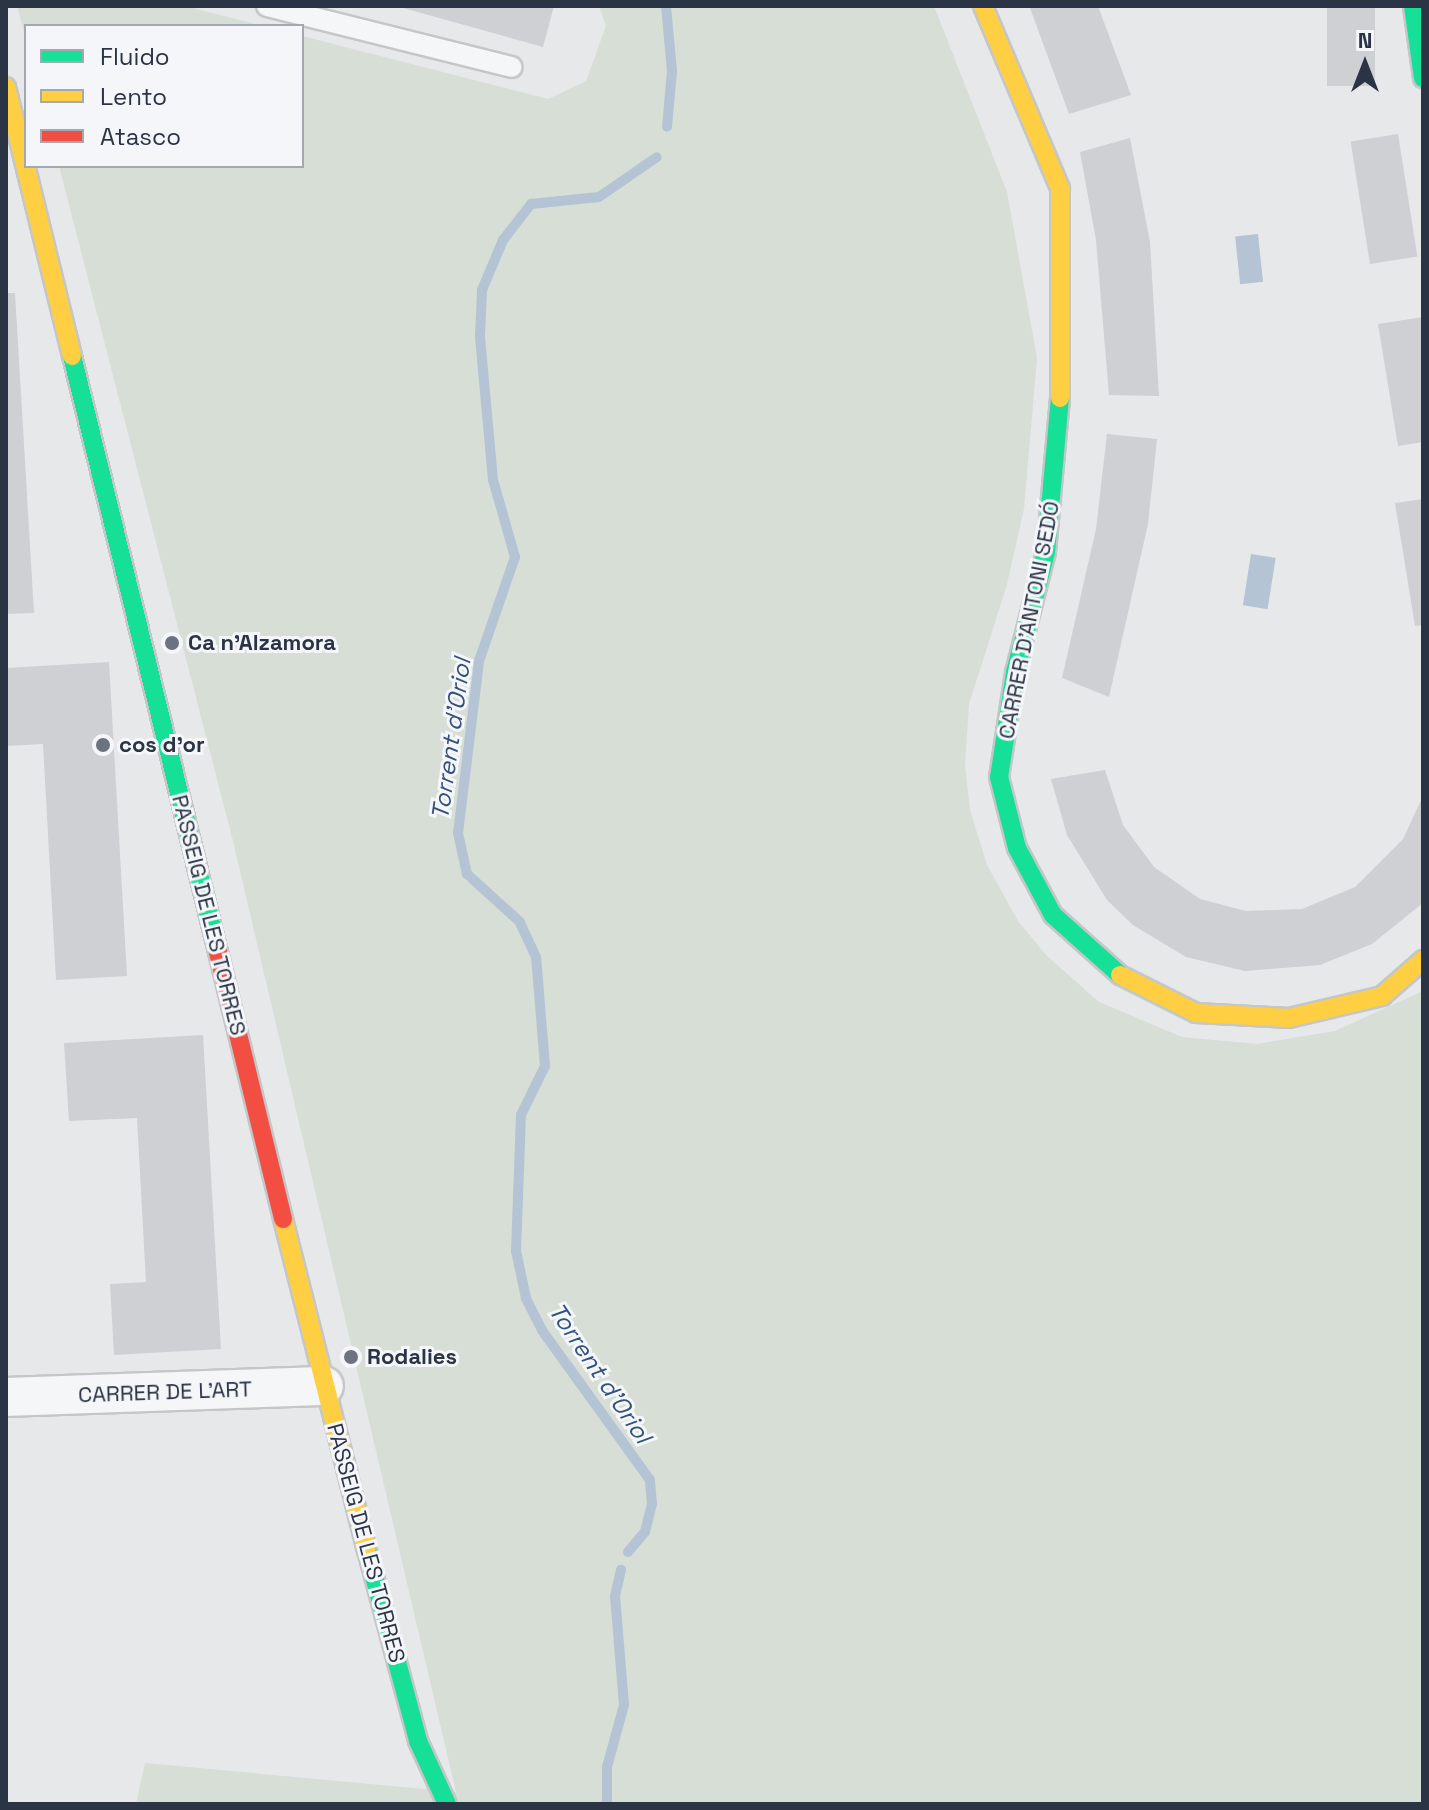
<!DOCTYPE html>
<html>
<head>
<meta charset="utf-8">
<style>
	body { margin:0 }
	#map { position:relative; width:1429px; height:1810px; overflow:hidden; background:#e6e8ea; font-family:"Space Grotesk",sans-serif }
	div>[style] { position:absolute }
	.green>* { inset:0; background:#d6ded6 }
	.water>* { inset:0; background:#b4c4d5; transform-origin:0 0 }
	.stream>* { height:10px; margin:-5px; padding:0 5px; transform-origin:5px; border-radius:5px; background:#b4c4d5 }
	.building>* { inset:0; background:#ced0d3; transform-origin:0 0 }
	.roads { filter:drop-shadow(2px 0 #c4c6c8) drop-shadow(-2px 0 #c4c6c8) drop-shadow(0 2px #c4c6c8) drop-shadow(0 -2px #c4c6c8) }
	.lane>* { height:20px; margin:-10px; padding:0 10px; transform-origin:10px; border-radius:10px; background:#f5f6f7 }
	.street>* { height:38px; margin:-19px; padding:0 19px; transform-origin:19px; border-radius:19px; background:#f5f6f7 }
	.fast>* { height:18px; margin:-9px; padding:0 9px; transform-origin:9px; border-radius:9px; background:#16e098 }
	.slow>* { height:18px; margin:-9px; padding:0 9px; transform-origin:9px; border-radius:9px; background:#ffcf43 }
	.jam>* { height:18px; margin:-9px; padding:0 9px; transform-origin:9px; border-radius:9px; background:#f24e42 }
	.dots>* { width:22px; height:22px; translate:-50% -50%; box-sizing:border-box; border:4px solid #f4f6f9; border-radius:50% }
	span { translate:-50% -50%; white-space:nowrap; text-align:center; line-height:1.15; -webkit-text-stroke:6px #f4f6f9; paint-order:stroke }
	.street-label { font-size:22px; color:#2b3445 }
	.poi-label { font-size:22px; color:#2b3445; font-weight:700 }
	.left { translate:0 -50%; text-align:left }
	.water-label { font-size:24px; color:#34527a; font-style:italic }
	.frame { position:absolute; inset:0; border:8px solid #2b3445; pointer-events:none }
	.legend { position:absolute; left:24px; top:24px; width:280px; height:144px; box-sizing:border-box; background:#f4f6f9; border:2px solid #a4a8b1; margin:0; padding:10px 14px; list-style:none; font-size:24px; color:#2b3445 }
	.legend li { display:flex; align-items:center; gap:16px; height:40px }
	.legend b { width:40px; border:2px solid #a4a8b1 }
	.north { position:absolute; left:1325px; top:24px; width:80px; height:80px; -webkit-text-stroke:6px #f4f6f9; paint-order:stroke; rotate:0deg; font-size:22px; font-weight:700; line-height:32px; text-align:center; color:#2b3445 }
	.north::after { content:''; display:block; margin:auto; width:28px; height:36px; background:#2b3445; clip-path:polygon(50% 0,100% 100%,50% 72%,0 100%) }
</style>
</head>
<body>
<div id="map">
	<div class="green">
		<div style="clip-path:polygon(17px 6px,185px 6px,263px 26px,26px 26px,26px 40px)"></div>
		<div style="clip-path:polygon(599px 6px,934px 6px,1007px 192px,1037px 358px,1024px 509px,1006px 588px,969px 704px,965px 765px,970px 810px,987px 865px,1018px 921px,1047px 956px,1099px 1002px,1182px 1037px,1257px 1044px,1335px 1031px,1423px 991px,1423px 1804px,136px 1804px,145px 1763px,456px 1792px,233px 841px,59px 166px,302px 166px,302px 36px,548px 99px,586px 81px,606px 26px)"></div>
	</div>
	<div class="water">
		<div style="left:1258px;top:234px;width:48px;height:23px;rotate:84deg"></div>
		<div style="left:1251px;top:554px;width:25px;height:52px;rotate:9deg"></div>
	</div>
	<div class="stream">
		<div style="left:666px;top:6px;width:65px;rotate:84.7deg"></div>
		<div style="left:672px;top:71px;width:56px;rotate:95.1deg"></div>
		<div style="left:628px;top:1552px;width:26px;rotate:-50deg"></div>
		<div style="left:645px;top:1532px;width:29px;rotate:-76deg"></div>
		<div style="left:652px;top:1504px;width:24px;rotate:-95deg"></div>
		<div style="left:650px;top:1480px;width:185px;rotate:-125.8deg"></div>
		<div style="left:542px;top:1330px;width:36px;rotate:-117deg"></div>
		<div style="left:526px;top:1298px;width:48px;rotate:-102deg"></div>
		<div style="left:516px;top:1251px;width:136px;rotate:-87.9deg"></div>
		<div style="left:521px;top:1115px;width:55px;rotate:-63.9deg"></div>
		<div style="left:545px;top:1066px;width:109px;rotate:-94.7deg"></div>
		<div style="left:536px;top:957px;width:38px;rotate:-115deg"></div>
		<div style="left:520px;top:922px;width:72px;rotate:-137.8deg"></div>
		<div style="left:467px;top:874px;width:42px;rotate:-102.4deg"></div>
		<div style="left:458px;top:833px;width:173px;rotate:-83deg"></div>
		<div style="left:479px;top:661px;width:110px;rotate:-70.9deg"></div>
		<div style="left:515px;top:557px;width:80px;rotate:-105.9deg"></div>
		<div style="left:493px;top:480px;width:145px;rotate:-95.2deg"></div>
		<div style="left:480px;top:336px;width:46px;rotate:-87.5deg"></div>
		<div style="left:482px;top:290px;width:54px;rotate:-67.2deg"></div>
		<div style="left:503px;top:240px;width:46px;rotate:-52.1deg"></div>
		<div style="left:531px;top:204px;width:68px;rotate:-5.9deg"></div>
		<div style="left:599px;top:197px;width:70px;rotate:-34.6deg"></div>
		<div style="left:607px;top:1804px;width:37px;rotate:-90deg"></div>
		<div style="left:607px;top:1767px;width:64px;rotate:-74.7deg"></div>
		<div style="left:624px;top:1705px;width:109px;rotate:-94.7deg"></div>
		<div style="left:615px;top:1596px;width:27px;rotate:-77deg"></div>
	</div>
	<div class="building">
		<div style="clip-path:polygon(396px 6px,554px 6px,543px 47px)"></div>
		<div style="clip-path:polygon(1034px 6px,1098px 6px,1131px 95px,1069px 114px,1030px 8px)"></div>
		<div style="left:1327px;top:6px;width:48px;height:80px"></div>
		<div style="left:1398px;top:134px;width:124px;height:48px;rotate:81deg"></div>
		<div style="clip-path:polygon(1130px 138px,1150px 242px,1159px 396px,1109px 395px,1096px 240px,1080px 152px)"></div>
		<div style="clip-path:polygon(6px 293px,15px 293px,34px 613px,6px 614px)"></div>
		<div style="clip-path:polygon(1423px 317px,1423px 442px,1398px 446px,1378px 324px)"></div>
		<div style="clip-path:polygon(1107px 434px,1157px 439px,1148px 524px,1109px 697px,1062px 678px,1096px 529px)"></div>
		<div style="clip-path:polygon(1423px 499px,1423px 625px,1415px 626px,1395px 503px)"></div>
		<div style="clip-path:polygon(109px 662px,127px 976px,56px 980px,43px 744px,6px 746px,6px 668px)"></div>
		<div style="clip-path:polygon(1105px 770px,1123px 825px,1154px 867px,1200px 899px,1246px 911px,1302px 909px,1355px 887px,1403px 839px,1423px 796px,1423px 903px,1372px 944px,1320px 965px,1245px 971px,1186px 957px,1133px 925px,1107px 900px,1067px 835px,1051px 779px)"></div>
		<div style="clip-path:polygon(203px 1035px,221px 1349px,114px 1355px,110px 1284px,146px 1282px,137px 1118px,69px 1121px,64px 1043px)"></div>
	</div>
	<div class="roads">
		<div class="lane">
			<div style="left:267px;top:6px;width:252px;rotate:14deg"></div>
		</div>
		<div class="street">
			<div style="left:6px;top:1397px;width:318px;rotate:-2deg"></div>
		</div>
		<div class="fast">
			<div style="left:1413px;top:6px;width:73px;rotate:82.1deg"></div>
			<div style="left:72px;top:356px;width:614px;rotate:76.24deg"></div>
			<div style="left:1060px;top:398px;width:155px;rotate:95.2deg"></div>
			<div style="left:1046px;top:552px;width:125px;rotate:104.4deg"></div>
			<div style="left:1015px;top:673px;width:105px;rotate:98.7deg"></div>
			<div style="left:999px;top:777px;width:73px;rotate:75.8deg"></div>
			<div style="left:1017px;top:848px;width:76px;rotate:61.8deg"></div>
			<div style="left:1053px;top:915px;width:90px;rotate:41.8deg"></div>
			<div style="left:367px;top:1550px;width:198px;rotate:75deg"></div>
			<div style="left:418px;top:1741px;width:69px;rotate:65.3deg"></div>
		</div>
		<div class="slow">
			<div style="left:983px;top:6px;width:198px;rotate:67.1deg"></div>
			<div style="left:1060px;top:188px;width:210px;rotate:90deg"></div>
			<div style="left:6px;top:87px;width:277px;rotate:76.2deg"></div>
			<div style="left:1120px;top:975px;width:85px;rotate:26.6deg"></div>
			<div style="left:1196px;top:1013px;width:93px;rotate:3.1deg"></div>
			<div style="left:1289px;top:1018px;width:96px;rotate:-13.3deg"></div>
			<div style="left:1382px;top:996px;width:55px;rotate:-41.3deg"></div>
			<div style="left:283px;top:1219px;width:341px;rotate:75.8deg"></div>
		</div>
		<div class="jam">
			<div style="left:218px;top:952px;width:275px;rotate:76.3deg"></div>
		</div>
	</div>
	<div class="dots">
		<div style="left:172px;top:643px;background:#6c737f"></div>
		<div style="left:103px;top:745px;background:#6c737f"></div>
		<div style="left:351px;top:1357px;background:#6c737f"></div>
	</div>
	<div class="street-label">
		<span style="left:1029px;top:620px;rotate:-79deg">CARRER D'ANTONI SEDÓ</span>
		<span style="left:209px;top:915px;rotate:76deg">PASSEIG DE LES TORRES</span>
		<span style="left:165px;top:1392px;rotate:-2deg">CARRER DE L'ART</span>
		<span style="left:366px;top:1543px;rotate:75deg">PASSEIG DE LES TORRES</span>
	</div>
	<div class="poi-label">
		<span class="left" style="left:188px;top:643px">Ca n'Alzamora</span>
		<span class="left" style="left:119px;top:745px">cos d'or</span>
		<span class="left" style="left:367px;top:1357px">Rodalies</span>
	</div>
	<div class="water-label">
		<span style="left:451px;top:739px;rotate:-82deg">Torrent d'Oriol</span>
		<span style="left:600px;top:1373px;rotate:56deg">Torrent d'Oriol</span>
	</div>
	<div class="frame"></div>
	<ul class="legend">
	<li><b style="height:10px;background:#16e098"></b>Fluido</li>
	<li><b style="height:10px;background:#ffcf43"></b>Lento</li>
	<li><b style="height:10px;background:#f24e42"></b>Atasco</li>
	</ul>
	<div class="north">N</div>
</div>
</body>
</html>
